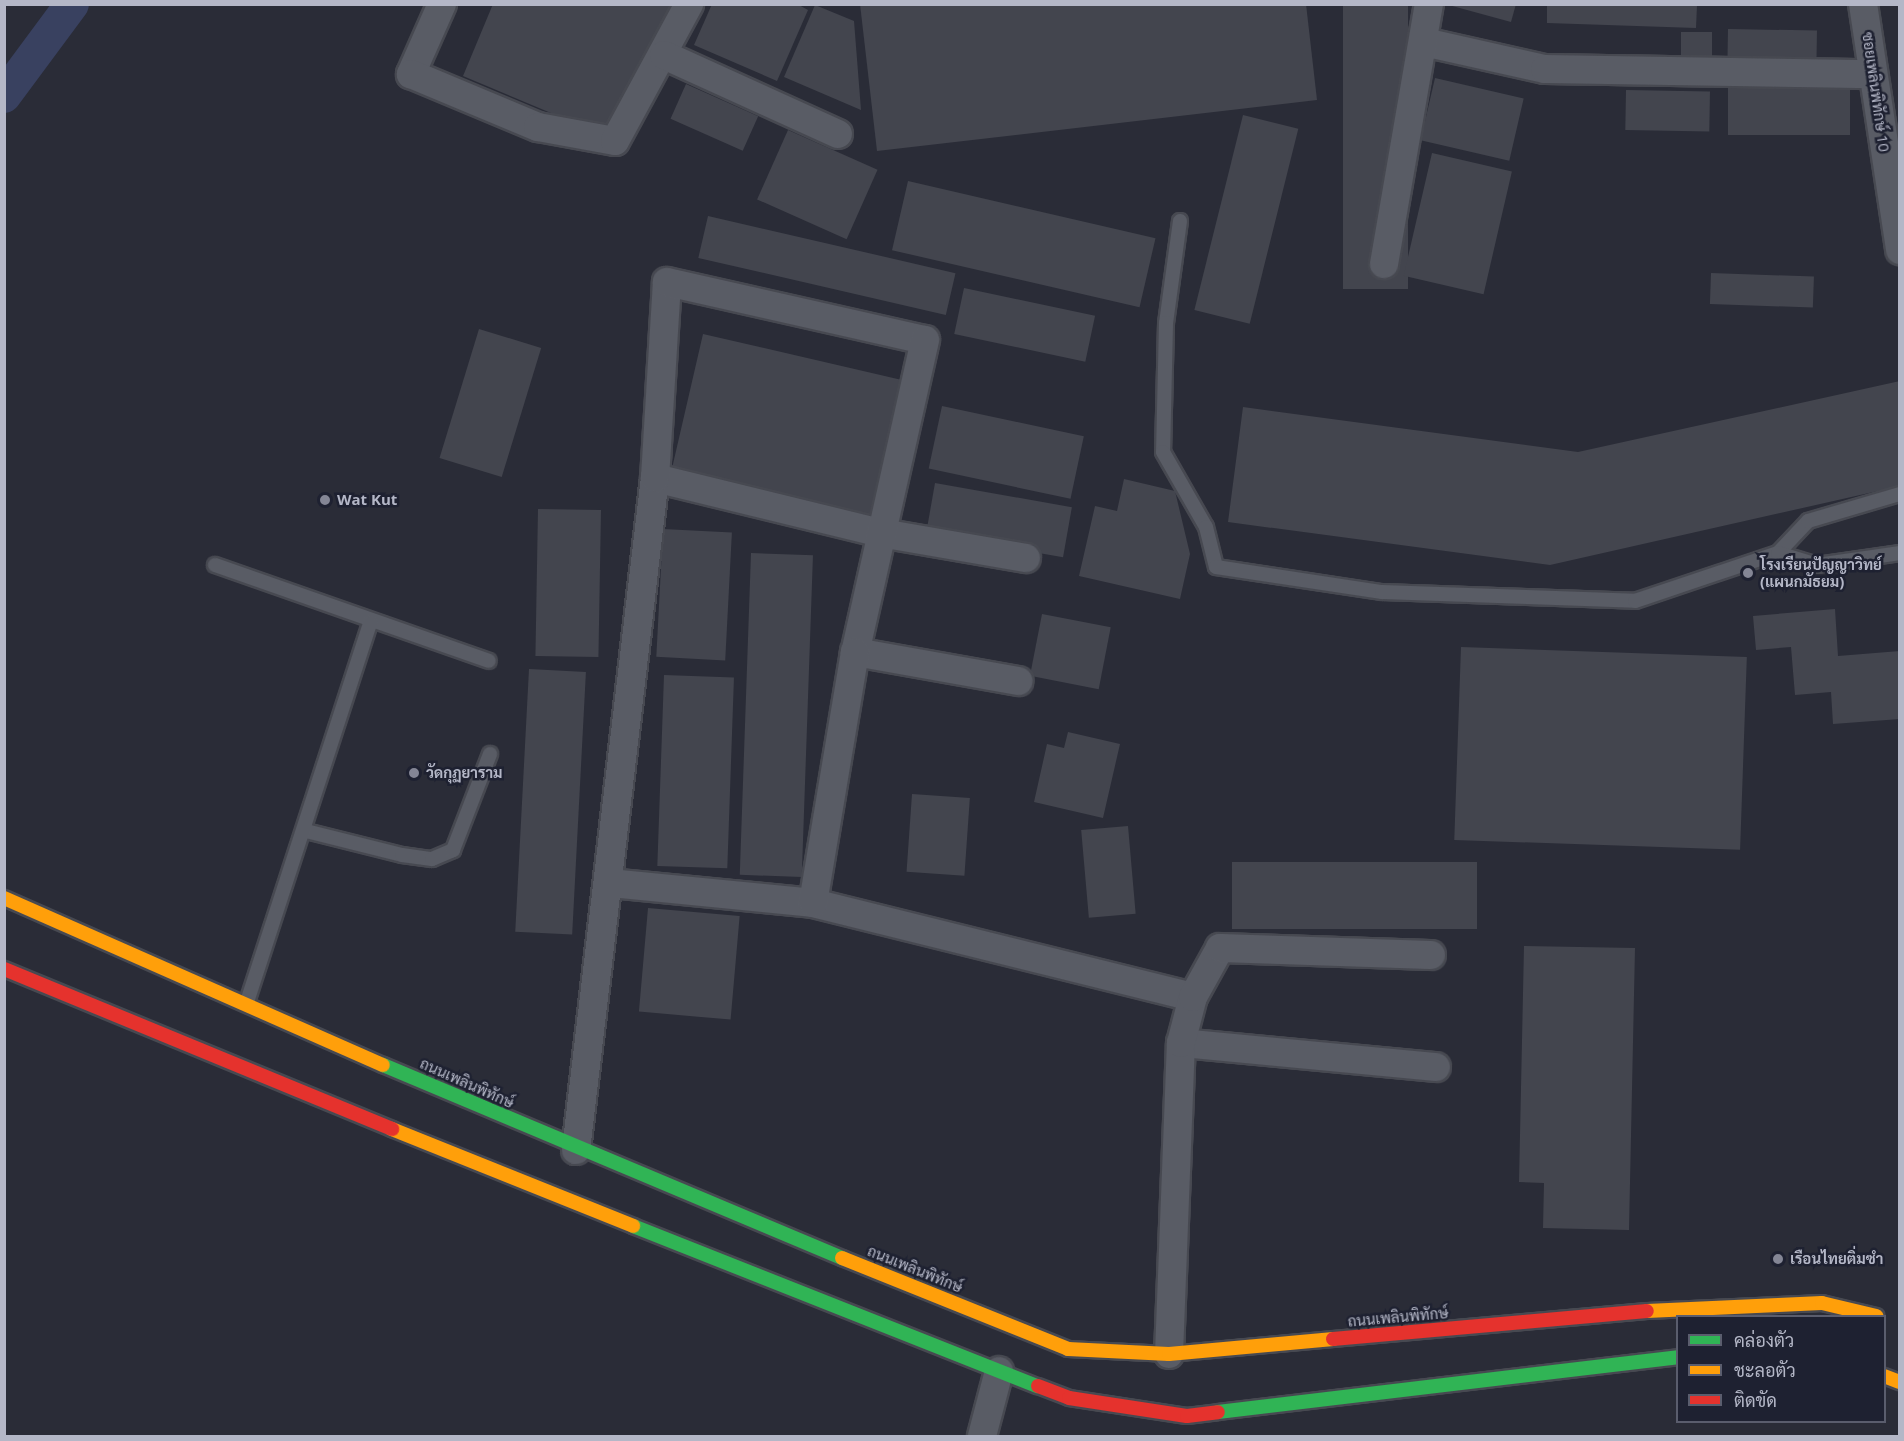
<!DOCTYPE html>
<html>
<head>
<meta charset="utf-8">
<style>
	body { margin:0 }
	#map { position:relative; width:1904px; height:1441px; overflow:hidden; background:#2a2c37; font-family:"Open Sans",Sarabun,sans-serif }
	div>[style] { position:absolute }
	.canal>* { height:34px; margin:-17px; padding:0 17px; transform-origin:17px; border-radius:17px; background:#394160 }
	.building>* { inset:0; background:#43454e; transform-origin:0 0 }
	.roads { filter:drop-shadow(2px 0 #474951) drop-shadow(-2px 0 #474951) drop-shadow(0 2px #474951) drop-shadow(0 -2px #474951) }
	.lane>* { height:14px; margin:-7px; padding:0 7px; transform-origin:7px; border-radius:7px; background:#595c65 }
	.street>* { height:28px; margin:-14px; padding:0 14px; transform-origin:14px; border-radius:14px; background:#595c65 }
	.fast>* { height:14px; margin:-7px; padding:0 7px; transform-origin:7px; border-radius:7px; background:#30b455 }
	.slow>* { height:14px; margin:-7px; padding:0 7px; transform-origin:7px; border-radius:7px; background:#ff9f0a }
	.jam>* { height:14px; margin:-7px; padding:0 7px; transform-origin:7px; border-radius:7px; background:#e5322d }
	.dots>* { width:16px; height:16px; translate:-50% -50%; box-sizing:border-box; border:3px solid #1e2131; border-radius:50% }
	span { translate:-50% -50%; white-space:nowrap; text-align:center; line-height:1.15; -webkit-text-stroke:5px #1e2131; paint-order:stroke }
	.street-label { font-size:15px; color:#b4b7c7 }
	.poi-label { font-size:15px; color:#b4b7c7; font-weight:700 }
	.left { translate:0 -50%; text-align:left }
	.frame { position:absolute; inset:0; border:6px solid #b4b7c7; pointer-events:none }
	.legend { position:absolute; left:1676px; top:1315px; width:210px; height:108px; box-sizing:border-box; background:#1e2131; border:2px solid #5a5d6d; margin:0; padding:8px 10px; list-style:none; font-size:18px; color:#b4b7c7 }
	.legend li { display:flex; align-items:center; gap:12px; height:30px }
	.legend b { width:30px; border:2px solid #5a5d6d }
</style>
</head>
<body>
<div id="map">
	<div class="canal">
		<div style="left:4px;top:96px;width:114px;rotate:-53.5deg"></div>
	</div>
	<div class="building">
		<div style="clip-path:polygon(493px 4px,671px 4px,613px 139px,463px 76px)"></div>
		<div style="clip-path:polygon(712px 4px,797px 4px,808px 10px,777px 81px,694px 45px)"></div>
		<div style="clip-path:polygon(860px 4px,1306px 4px,1317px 100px,877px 151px)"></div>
		<div style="left:1343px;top:4px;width:65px;height:285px"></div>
		<div style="clip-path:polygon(1445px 4px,1516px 4px,1511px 22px)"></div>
		<div style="clip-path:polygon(1547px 4px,1697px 5px,1696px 28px,1547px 23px)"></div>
		<div style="clip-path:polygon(815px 5px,854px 21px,861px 110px,784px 77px)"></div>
		<div style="left:1728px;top:29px;width:89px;height:34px;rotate:1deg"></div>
		<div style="left:1681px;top:32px;width:31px;height:28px"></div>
		<div style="left:1435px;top:78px;width:91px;height:64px;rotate:13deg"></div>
		<div style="left:1728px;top:81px;width:122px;height:54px"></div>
		<div style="left:686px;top:84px;width:79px;height:38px;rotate:24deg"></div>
		<div style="left:1626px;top:90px;width:84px;height:40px;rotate:1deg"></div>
		<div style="left:1243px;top:115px;width:57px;height:201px;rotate:14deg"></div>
		<div style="left:788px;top:130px;width:98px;height:76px;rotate:24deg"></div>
		<div style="left:1432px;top:153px;width:82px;height:126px;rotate:13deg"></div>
		<div style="left:908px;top:181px;width:254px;height:71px;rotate:13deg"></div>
		<div style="left:708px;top:216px;width:254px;height:43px;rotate:13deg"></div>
		<div style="left:1711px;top:273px;width:103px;height:31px;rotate:2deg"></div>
		<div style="left:964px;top:288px;width:134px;height:47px;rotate:12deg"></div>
		<div style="left:479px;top:329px;width:65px;height:135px;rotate:17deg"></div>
		<div style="left:703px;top:334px;width:203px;height:140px;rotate:13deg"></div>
		<div style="clip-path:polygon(1900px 381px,1900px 486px,1550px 565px,1228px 522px,1243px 407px,1578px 452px)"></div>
		<div style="left:942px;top:406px;width:145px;height:64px;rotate:12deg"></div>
		<div style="clip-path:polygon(1124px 479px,1175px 491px,1190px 554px,1180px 599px,1079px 576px,1095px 506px,1117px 511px)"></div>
		<div style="left:935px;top:483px;width:139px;height:51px;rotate:10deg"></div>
		<div style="left:538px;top:509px;width:63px;height:147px;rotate:1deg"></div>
		<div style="left:663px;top:529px;width:69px;height:128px;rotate:3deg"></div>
		<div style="left:751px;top:553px;width:62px;height:322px;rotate:2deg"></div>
		<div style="clip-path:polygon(1835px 609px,1838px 656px,1900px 651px,1900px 719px,1833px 724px,1831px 692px,1795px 695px,1791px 647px,1756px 650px,1753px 616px)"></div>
		<div style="left:1042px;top:614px;width:70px;height:63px;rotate:11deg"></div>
		<div style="left:1461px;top:647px;width:286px;height:193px;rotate:2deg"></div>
		<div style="left:529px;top:669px;width:57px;height:263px;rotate:3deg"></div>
		<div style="left:664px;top:675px;width:70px;height:191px;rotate:2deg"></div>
		<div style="clip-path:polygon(1068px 732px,1120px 744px,1103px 818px,1034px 802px,1047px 744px,1064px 748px)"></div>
		<div style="left:912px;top:794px;width:58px;height:78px;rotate:4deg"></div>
		<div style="left:1128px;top:826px;width:88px;height:47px;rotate:85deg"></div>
		<div style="left:1232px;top:862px;width:245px;height:67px"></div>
		<div style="left:648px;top:908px;width:92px;height:104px;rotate:5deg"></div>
		<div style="clip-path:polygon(1524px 946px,1635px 948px,1629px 1230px,1543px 1228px,1544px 1183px,1519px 1182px)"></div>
	</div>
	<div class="roads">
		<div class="lane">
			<div style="left:1180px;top:221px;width:103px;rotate:97.8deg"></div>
			<div style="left:1166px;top:323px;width:129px;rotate:91.3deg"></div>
			<div style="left:1163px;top:452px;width:86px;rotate:60.2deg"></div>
			<div style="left:1206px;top:527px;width:41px;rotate:76deg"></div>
			<div style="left:1216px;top:567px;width:168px;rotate:8.6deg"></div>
			<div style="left:1382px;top:592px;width:253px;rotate:2deg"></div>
			<div style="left:1635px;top:601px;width:151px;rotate:-18.6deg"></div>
			<div style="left:1778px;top:553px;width:44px;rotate:-46.8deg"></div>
			<div style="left:1808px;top:521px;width:96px;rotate:-16.4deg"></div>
			<div style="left:1778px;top:553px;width:41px;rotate:17.1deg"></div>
			<div style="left:1817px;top:565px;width:84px;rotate:-8.2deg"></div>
			<div style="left:215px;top:565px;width:290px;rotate:19.3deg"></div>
			<div style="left:306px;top:831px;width:99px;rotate:14deg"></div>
			<div style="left:402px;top:855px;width:30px;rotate:8deg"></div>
			<div style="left:432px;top:859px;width:23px;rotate:-23deg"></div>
			<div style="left:453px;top:850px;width:103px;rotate:-68.9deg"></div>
			<div style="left:247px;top:1002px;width:398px;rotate:-72deg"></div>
		</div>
		<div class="street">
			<div style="left:442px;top:4px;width:77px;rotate:113.9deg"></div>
			<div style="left:411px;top:74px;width:138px;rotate:22.7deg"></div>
			<div style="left:538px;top:127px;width:78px;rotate:10.3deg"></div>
			<div style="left:615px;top:141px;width:156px;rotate:-61.6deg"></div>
			<div style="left:1863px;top:4px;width:249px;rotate:81.4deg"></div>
			<div style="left:1424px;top:42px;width:124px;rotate:12.6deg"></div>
			<div style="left:1545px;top:69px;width:328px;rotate:0.9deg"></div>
			<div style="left:664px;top:55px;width:191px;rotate:24.4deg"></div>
			<div style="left:1384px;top:264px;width:264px;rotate:-80.2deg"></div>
			<div style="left:655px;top:478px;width:233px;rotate:13.7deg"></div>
			<div style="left:881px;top:533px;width:147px;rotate:9.8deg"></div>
			<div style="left:855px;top:652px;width:166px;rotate:10.1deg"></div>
			<div style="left:610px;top:883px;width:204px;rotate:5.6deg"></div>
			<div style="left:813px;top:903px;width:391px;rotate:13.9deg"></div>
			<div style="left:1181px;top:1043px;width:256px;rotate:5.4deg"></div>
			<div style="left:576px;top:1150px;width:677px;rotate:-83.3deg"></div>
			<div style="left:655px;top:478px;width:196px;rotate:-86.5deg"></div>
			<div style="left:667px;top:282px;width:264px;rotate:12.7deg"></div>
			<div style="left:925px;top:340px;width:320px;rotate:102.6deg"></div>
			<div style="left:855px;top:652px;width:254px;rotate:99.5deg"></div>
			<div style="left:1169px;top:1354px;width:311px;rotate:-87.8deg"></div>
			<div style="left:1181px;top:1043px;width:48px;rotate:-75.4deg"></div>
			<div style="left:1193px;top:997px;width:56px;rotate:-61.1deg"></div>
			<div style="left:1220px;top:948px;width:211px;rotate:1.9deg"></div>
			<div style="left:982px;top:1436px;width:67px;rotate:-75.3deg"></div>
		</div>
		<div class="fast">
			<div style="left:383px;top:1065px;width:498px;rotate:22.8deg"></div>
			<div style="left:633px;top:1226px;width:435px;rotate:21.6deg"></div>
			<div style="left:1218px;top:1412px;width:463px;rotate:-6.8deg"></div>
		</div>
		<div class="slow">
			<div style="left:4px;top:898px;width:414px;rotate:23.8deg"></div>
			<div style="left:392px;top:1129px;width:260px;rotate:21.9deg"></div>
			<div style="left:842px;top:1258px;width:244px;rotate:21.9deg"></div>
			<div style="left:1068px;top:1349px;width:101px;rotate:2.8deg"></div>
			<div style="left:1169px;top:1354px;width:165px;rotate:-5.2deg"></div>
			<div style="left:1647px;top:1311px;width:175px;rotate:-2.6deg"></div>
			<div style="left:1822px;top:1303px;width:56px;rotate:13.5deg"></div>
			<div style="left:1884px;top:1376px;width:17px;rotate:21deg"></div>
		</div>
		<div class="jam">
			<div style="left:4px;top:969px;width:420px;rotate:22.4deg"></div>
			<div style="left:1333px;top:1339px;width:315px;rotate:-5.1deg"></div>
			<div style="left:1038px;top:1386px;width:33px;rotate:21deg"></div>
			<div style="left:1069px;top:1398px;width:119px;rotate:8.7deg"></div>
			<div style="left:1187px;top:1416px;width:31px;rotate:-7deg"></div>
		</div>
	</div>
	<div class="dots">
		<div style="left:325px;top:500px;background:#848695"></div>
		<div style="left:1748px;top:573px;background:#848695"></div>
		<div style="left:414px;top:773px;background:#848695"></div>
		<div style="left:1778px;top:1259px;background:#848695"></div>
	</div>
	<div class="street-label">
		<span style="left:1876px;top:92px;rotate:82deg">ซอยเพลินพิทักษ์ 10</span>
		<span style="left:467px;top:1083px;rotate:24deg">ถนนเพลินพิทักษ์</span>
		<span style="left:915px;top:1269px;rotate:22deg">ถนนเพลินพิทักษ์</span>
		<span style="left:1398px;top:1317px;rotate:-5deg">ถนนเพลินพิทักษ์</span>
	</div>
	<div class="poi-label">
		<span class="left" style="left:337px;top:500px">Wat Kut</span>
		<span class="left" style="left:1760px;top:573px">โรงเรียนปัญญาวิทย์<br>(แผนกมัธยม)</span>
		<span class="left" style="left:426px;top:773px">วัดกุฏยาราม</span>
		<span class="left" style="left:1790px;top:1259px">เรือนไทยติ่มซำ</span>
	</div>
	<div class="frame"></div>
	<ul class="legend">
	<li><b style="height:8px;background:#30b455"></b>คล่องตัว</li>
	<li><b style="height:8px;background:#ff9f0a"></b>ชะลอตัว</li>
	<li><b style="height:8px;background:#e5322d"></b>ติดขัด</li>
	</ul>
</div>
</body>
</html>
